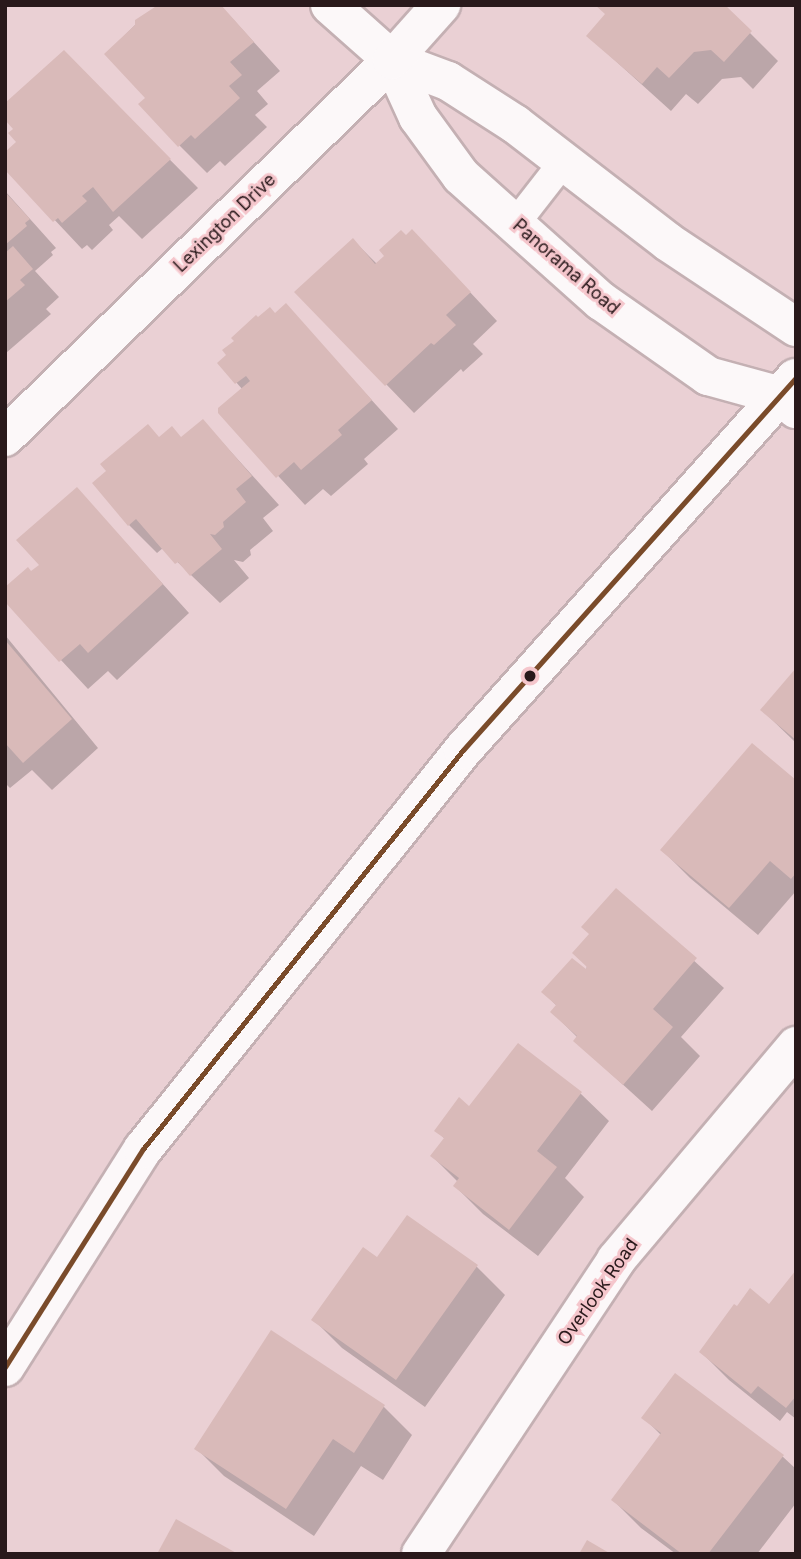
<!DOCTYPE html>
<html>
<head>
<meta charset="utf-8">
<style>
	body { margin:0 }
	#map { position:relative; width:801px; height:1559px; overflow:hidden; background:#ead0d4; font-family:Inter,sans-serif }
	div>[style] { position:absolute }
	.shadow>* { inset:0; background:#0003 }
	.building>* { inset:0; background:#d9bab9 }
	.roads { filter:drop-shadow(2px 0 #c4b0b3) drop-shadow(-2px 0 #c4b0b3) drop-shadow(0 2px #c4b0b3) drop-shadow(0 -2px #c4b0b3) }
	.lane>* { height:28px; margin:-14px; padding:0 14px; transform-origin:14px; border-radius:14px; background:#fcf8f9 }
	.street>* { height:38px; margin:-19px; padding:0 19px; transform-origin:19px; border-radius:19px; background:#fcf8f9 }
	.primary>* { height:38px; margin:-19px; padding:0 19px; transform-origin:19px; border-radius:19px; background:#fcf8f9 }
	.bus-1>* { height:5px; margin:-2.5px; padding:0 2.5px; transform-origin:2.5px; border-radius:2.5px; background:#7a4b2a }
	.dots>* { width:19px; height:19px; translate:-50% -50%; box-sizing:border-box; border:4px solid #f5c6cc; border-radius:50% }
	span { translate:-50% -50%; white-space:nowrap; text-align:center; line-height:1.15; -webkit-text-stroke:6px #f5c6cc; paint-order:stroke }
	.street-label { font-size:18px; color:#29191b }
	.frame { position:absolute; inset:0; border:7px solid #29191b; pointer-events:none }
</style>
</head>
<body>
<div id="map">
	<div class="shadow">
		<div style="clip-path:polygon(147px 13px,231px 17px,280px 71px,257px 91px,268px 104px,255px 115px,267px 127px,225px 166px,220px 161px,207px 173px,179px 145px,147px 98px,106px 54px)"></div>
		<div style="clip-path:polygon(750px 33px,778px 61px,753px 89px,741px 77px,722px 79px,698px 104px,686px 94px,671px 111px,588px 36px)"></div>
		<div style="clip-path:polygon(64px 53px,198px 188px,142px 239px,119px 216px,109px 225px,113px 230px,92px 250px,87px 245px,82px 249px,5px 167px,19px 142px,16px 129px)"></div>
		<div style="clip-path:polygon(5px 191px,56px 248px,51px 252px,53px 255px,35px 271px,59px 297px,46px 309px,51px 314px,6px 353px)"></div>
		<div style="clip-path:polygon(353px 240px,377px 264px,386px 256px,440px 260px,497px 321px,473px 344px,483px 354px,463px 372px,461px 369px,414px 413px,297px 292px)"></div>
		<div style="clip-path:polygon(286px 306px,398px 429px,364px 459px,368px 464px,331px 496px,323px 489px,305px 505px,220px 413px,243px 390px,219px 363px)"></div>
		<div style="clip-path:polygon(203px 421px,279px 505px,263px 518px,273px 531px,250px 550px,251px 555px,243px 562px,234px 560px,249px 578px,220px 603px,163px 548px,157px 553px,129px 525px,160px 439px,182px 439px)"></div>
		<div style="clip-path:polygon(77px 489px,189px 613px,117px 680px,108px 671px,88px 689px,5px 600px,42px 566px)"></div>
		<div style="clip-path:polygon(5px 635px,98px 748px,52px 790px,32px 770px,10px 788px,5px 783px)"></div>
		<div style="clip-path:polygon(796px 670px,796px 743px,762px 710px)"></div>
		<div style="clip-path:polygon(796px 783px,796px 891px,758px 935px,690px 878px,662px 850px)"></div>
		<div style="clip-path:polygon(616px 890px,724px 988px,681px 1037px,700px 1056px,652px 1111px,575px 1041px,578px 1038px,552px 1012px,557px 1006px,543px 992px,586px 972px,591px 934px)"></div>
		<div style="clip-path:polygon(518px 1045px,581px 1094px,609px 1121px,565px 1178px,584px 1197px,538px 1256px,483px 1214px,455px 1186px,458px 1182px,432px 1156px,445px 1139px,436px 1130px,469px 1108px)"></div>
		<div style="clip-path:polygon(408px 1217px,477px 1267px,505px 1295px,425px 1407px,342px 1348px,314px 1320px,377px 1259px)"></div>
		<div style="clip-path:polygon(796px 1273px,796px 1419px,787px 1412px,780px 1421px,729px 1380px,701px 1352px,769px 1306px)"></div>
		<div style="clip-path:polygon(272px 1333px,384px 1407px,412px 1435px,383px 1480px,361px 1466px,314px 1536px,224px 1476px,196px 1448px)"></div>
		<div style="clip-path:polygon(644px 1418px,782px 1456px,796px 1469px,796px 1503px,757px 1554px,676px 1554px,641px 1528px,613px 1500px,662px 1436px)"></div>
	</div>
	<div class="building">
		<div style="clip-path:polygon(158px 5px,221px 5px,254px 42px,230px 62px,242px 75px,229px 86px,240px 98px,195px 139px,191px 135px,178px 147px,138px 104px,145px 98px,104px 54px,135px 25px,135px 20px)"></div>
		<div style="clip-path:polygon(595px 5px,725px 5px,752px 31px,724px 62px,711px 50px,694px 52px,669px 78px,657px 67px,642px 84px,586px 36px,605px 14px)"></div>
		<div style="clip-path:polygon(64px 50px,171px 159px,113px 212px,93px 187px,82px 196px,87px 201px,62px 223px,58px 218px,53px 222px,5px 170px,5px 152px,16px 142px,8px 133px,13px 129px,5px 120px,5px 103px)"></div>
		<div style="clip-path:polygon(5px 192px,30px 219px,25px 223px,27px 226px,5px 245px)"></div>
		<div style="clip-path:polygon(412px 229px,471px 292px,446px 315px,456px 325px,434px 345px,431px 343px,385px 386px,294px 292px,353px 238px,375px 264px,384px 256px,379px 250px,401px 230px,406px 235px)"></div>
		<div style="clip-path:polygon(13px 246px,33px 269px,20px 280px,25px 285px,5px 302px,5px 253px)"></div>
		<div style="clip-path:polygon(286px 303px,372px 400px,338px 430px,342px 435px,301px 470px,294px 462px,276px 478px,218px 413px,218px 408px,250px 381px,246px 376px,235px 384px,217px 363px,226px 355px,222px 350px,234px 341px,231px 338px,256px 315px,258px 317px,270px 307px,275px 313px)"></div>
		<div style="clip-path:polygon(203px 419px,252px 476px,236px 489px,246px 502px,223px 522px,224px 527px,215px 535px,210px 534px,222px 549px,190px 576px,178px 562px,175px 564px,136px 519px,128px 526px,92px 483px,106px 471px,100px 464px,148px 424px,159px 437px,172px 426px,181px 437px)"></div>
		<div style="clip-path:polygon(77px 487px,163px 584px,88px 653px,80px 644px,59px 662px,5px 602px,5px 587px,28px 567px,31px 571px,39px 565px,16px 540px)"></div>
		<div style="clip-path:polygon(5px 640px,72px 719px,23px 763px,5px 743px)"></div>
		<div style="clip-path:polygon(796px 668px,796px 740px,760px 710px)"></div>
		<div style="clip-path:polygon(752px 743px,796px 780px,796px 873px,791px 879px,770px 861px,729px 908px,660px 850px)"></div>
		<div style="clip-path:polygon(616px 888px,697px 958px,653px 1009px,673px 1027px,623px 1085px,573px 1041px,577px 1036px,550px 1012px,556px 1005px,541px 992px,572px 958px,586px 969px,587px 967px,572px 953px,589px 934px,581px 927px)"></div>
		<div style="clip-path:polygon(518px 1043px,582px 1092px,537px 1151px,557px 1167px,509px 1230px,453px 1186px,459px 1178px,430px 1156px,444px 1138px,434px 1131px,459px 1097px,469px 1106px)"></div>
		<div style="clip-path:polygon(407px 1215px,478px 1265px,396px 1380px,311px 1320px,363px 1247px,377px 1257px)"></div>
		<div style="clip-path:polygon(796px 1270px,796px 1396px,786px 1408px,758px 1386px,751px 1394px,699px 1352px,734px 1304px,737px 1306px,750px 1288px,769px 1304px)"></div>
		<div style="clip-path:polygon(271px 1330px,385px 1405px,354px 1453px,333px 1439px,286px 1509px,194px 1449px)"></div>
		<div style="clip-path:polygon(675px 1373px,784px 1455px,708px 1554px,682px 1554px,611px 1500px,661px 1433px,641px 1418px)"></div>
		<div style="clip-path:polygon(176px 1519px,238px 1554px,157px 1554px)"></div>
		<div style="clip-path:polygon(587px 1540px,611px 1554px,579px 1554px)"></div>
	</div>
	<div class="roads">
		<div class="lane">
			<div style="left:515px;top:224px;width:80px;rotate:-52.1deg"></div>
		</div>
		<div class="street">
			<div style="left:330px;top:5px;width:83px;rotate:41.6deg"></div>
			<div style="left:392px;top:60px;width:60px;rotate:20.6deg"></div>
			<div style="left:448px;top:81px;width:80px;rotate:32.7deg"></div>
			<div style="left:515px;top:124px;width:193px;rotate:37.6deg"></div>
			<div style="left:668px;top:242px;width:154px;rotate:33.6deg"></div>
			<div style="left:392px;top:60px;width:63px;rotate:65.5deg"></div>
			<div style="left:418px;top:117px;width:73px;rotate:53.9deg"></div>
			<div style="left:461px;top:176px;width:188px;rotate:41.8deg"></div>
			<div style="left:601px;top:301px;width:131px;rotate:35deg"></div>
			<div style="left:708px;top:376px;width:76px;rotate:15.3deg"></div>
			<div style="left:781px;top:396px;width:20px;rotate:41deg"></div>
			<div style="left:5px;top:437px;width:540px;rotate:-44.25deg"></div>
			<div style="left:392px;top:60px;width:74px;rotate:-48.3deg"></div>
			<div style="left:421px;top:1554px;width:353px;rotate:-56.4deg"></div>
			<div style="left:616px;top:1260px;width:280px;rotate:-49.9deg"></div>
		</div>
		<div class="primary">
			<div style="left:5px;top:1367px;width:258px;rotate:-57.7deg"></div>
			<div style="left:143px;top:1149px;width:511px;rotate:-51.27deg"></div>
			<div style="left:463px;top:750px;width:499px;rotate:-48.2deg"></div>
		</div>
	</div>
	<div class="bus-1">
		<div style="left:5px;top:1367px;width:258px;rotate:-57.7deg"></div>
		<div style="left:143px;top:1149px;width:511px;rotate:-51.27deg"></div>
		<div style="left:463px;top:750px;width:499px;rotate:-48.2deg"></div>
	</div>
	<div class="dots">
		<div style="left:530px;top:676px;background:#29191b"></div>
	</div>
	<div class="street-label">
		<span style="left:225px;top:223px;rotate:-44deg">Lexington Drive</span>
		<span style="left:566px;top:267px;rotate:41deg">Panorama Road</span>
		<span style="left:598px;top:1292px;rotate:-55deg">Overlook Road</span>
	</div>
	<div class="frame"></div>
</div>
</body>
</html>
